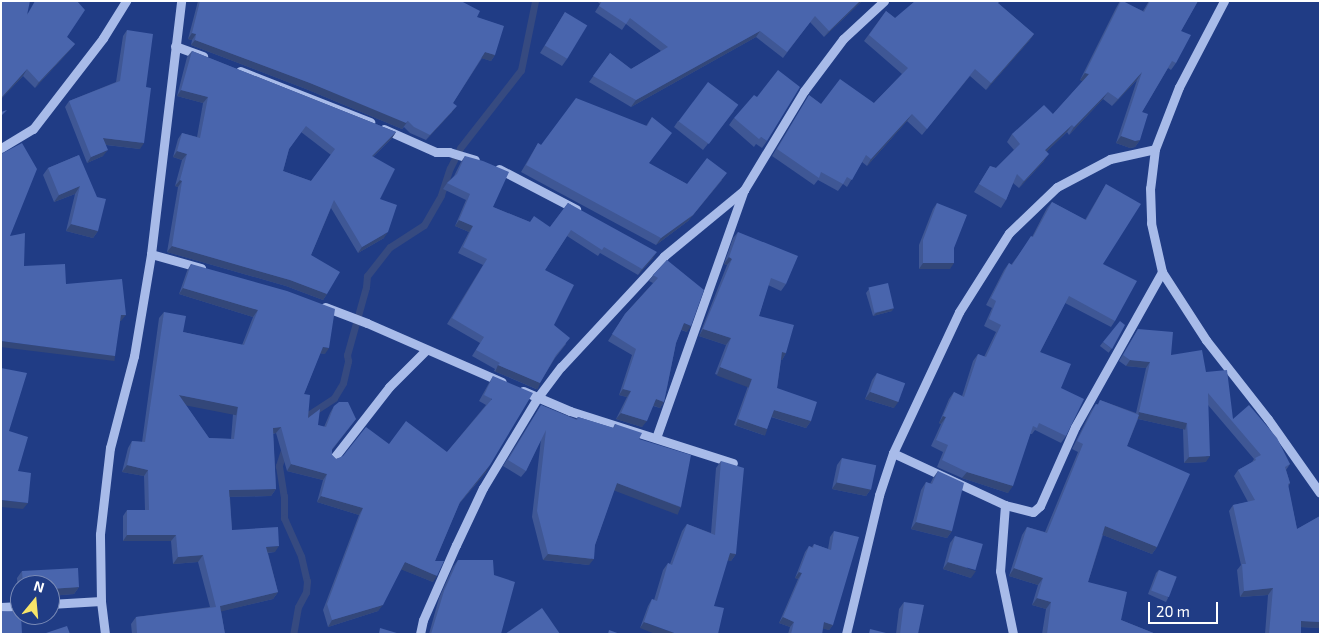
<!DOCTYPE html>
<html>
<head>
<meta charset="utf-8">
<style>
	body { margin:0 }
	#map { position:relative; width:1321px; height:635px; overflow:hidden; background:#203c85; font-family:"Exo 2",sans-serif }
	div>[style] { position:absolute }
	.stream>* { height:7px; margin:-3.5px; padding:0 3.5px; transform-origin:3.5px; border-radius:3.5px; background:#364a80 }
	.minor>* { height:9px; margin:-4.5px; padding:0 4.5px; transform-origin:4.5px; border-radius:4.5px; background:#a8bbe9 }
	.wall>* { inset:0; background:#3f5795; transform-origin:0 0 }
	.shaded-wall>* { inset:0; background:#334779; transform-origin:0 0 }
	.building>* { inset:0; background:#4965ad; transform-origin:0 0 }
	span { translate:-50% -50%; white-space:nowrap; text-align:center; line-height:1.15; -webkit-text-stroke:4.5px #203c85; paint-order:stroke }
	.frame { position:absolute; inset:0; border:2px solid #fff; pointer-events:none }
	.north { position:absolute; left:10px; top:575px; width:50px; height:50px; box-sizing:border-box; background:#203c85; border:1px solid #798ab6; border-radius:50%; rotate:17deg; font-size:14px; font-weight:700; line-height:20px; text-align:center; color:#fff }
	.north::after { content:''; display:block; margin:auto; width:18px; height:22px; background:#f7e569; clip-path:polygon(50% 0,100% 100%,50% 72%,0 100%) }
	.scale { position:absolute; left:1148px; top:602px; width:70px; height:22px; box-sizing:border-box; border:2px solid #fff; border-top:0; padding-left:6px; font-size:15px; line-height:18px; white-space:nowrap; color:#fff; -webkit-text-stroke:4px #203c85; paint-order:stroke }
</style>
</head>
<body>
<div id="map">
	<div class="stream">
		<div style="left:302px;top:419px;width:38px;rotate:-33deg"></div>
		<div style="left:334px;top:398px;width:17px;rotate:-59deg"></div>
		<div style="left:343px;top:383px;width:23px;rotate:-77deg"></div>
		<div style="left:348px;top:361px;width:6px;rotate:-99deg"></div>
		<div style="left:347px;top:355px;width:71px;rotate:-74.4deg"></div>
		<div style="left:366px;top:287px;width:11px;rotate:-85deg"></div>
		<div style="left:367px;top:276px;width:37px;rotate:-52deg"></div>
		<div style="left:390px;top:247px;width:40px;rotate:-32.9deg"></div>
		<div style="left:424px;top:225px;width:34px;rotate:-60deg"></div>
		<div style="left:441px;top:195px;width:28px;rotate:-72deg"></div>
		<div style="left:450px;top:168px;width:22px;rotate:-63deg"></div>
		<div style="left:460px;top:148px;width:99px;rotate:-52deg"></div>
		<div style="left:521px;top:70px;width:70px;rotate:-78.5deg"></div>
		<div style="left:285px;top:447px;width:20px;rotate:108deg"></div>
		<div style="left:279px;top:466px;width:30px;rotate:81deg"></div>
		<div style="left:284px;top:496px;width:22px;rotate:90deg"></div>
		<div style="left:284px;top:518px;width:42px;rotate:65.9deg"></div>
		<div style="left:301px;top:556px;width:26px;rotate:77deg"></div>
		<div style="left:307px;top:581px;width:11px;rotate:95deg"></div>
		<div style="left:306px;top:592px;width:17px;rotate:118deg"></div>
		<div style="left:298px;top:607px;width:27px;rotate:100deg"></div>
	</div>
	<div class="minor">
		<div style="left:1224px;top:1px;width:97px;rotate:117.6deg"></div>
		<div style="left:1179px;top:87px;width:66px;rotate:111.2deg"></div>
		<div style="left:1155px;top:149px;width:39px;rotate:97deg"></div>
		<div style="left:1150px;top:188px;width:35px;rotate:88deg"></div>
		<div style="left:1151px;top:223px;width:50px;rotate:77.3deg"></div>
		<div style="left:1162px;top:272px;width:81px;rotate:57.1deg"></div>
		<div style="left:1206px;top:340px;width:100px;rotate:51.9deg"></div>
		<div style="left:1268px;top:419px;width:90px;rotate:54.9deg"></div>
		<div style="left:175px;top:46px;width:30px;rotate:20deg"></div>
		<div style="left:240px;top:71px;width:140px;rotate:21.4deg"></div>
		<div style="left:384px;top:129px;width:57px;rotate:23.9deg"></div>
		<div style="left:436px;top:152px;width:13px"></div>
		<div style="left:449px;top:152px;width:27px;rotate:17deg"></div>
		<div style="left:1px;top:148px;width:37px;rotate:-31deg"></div>
		<div style="left:33px;top:129px;width:115px;rotate:-52.4deg"></div>
		<div style="left:103px;top:38px;width:44px;rotate:-58.1deg"></div>
		<div style="left:499px;top:169px;width:87px;rotate:27.5deg"></div>
		<div style="left:151px;top:254px;width:52px;rotate:15.6deg"></div>
		<div style="left:325px;top:307px;width:45px;rotate:20.9deg"></div>
		<div style="left:367px;top:323px;width:147px;rotate:23.6deg"></div>
		<div style="left:523px;top:391px;width:51px;rotate:23.1deg"></div>
		<div style="left:570px;top:411px;width:171px;rotate:17.7deg"></div>
		<div style="left:656px;top:438px;width:263px;rotate:-70.5deg"></div>
		<div style="left:744px;top:190px;width:116px;rotate:-58.8deg"></div>
		<div style="left:804px;top:91px;width:65px;rotate:-53.1deg"></div>
		<div style="left:843px;top:39px;width:56px;rotate:-42.8deg"></div>
		<div style="left:893px;top:453px;width:123px;rotate:24.9deg"></div>
		<div style="left:1005px;top:505px;width:29px;rotate:14deg"></div>
		<div style="left:1033px;top:512px;width:9px;rotate:-41deg"></div>
		<div style="left:1040px;top:506px;width:86px;rotate:-66.1deg"></div>
		<div style="left:1075px;top:427px;width:178px;rotate:-60.7deg"></div>
		<div style="left:333px;top:459px;width:91px;rotate:-52.1deg"></div>
		<div style="left:389px;top:387px;width:52px;rotate:-45deg"></div>
		<div style="left:1005px;top:505px;width:66px;rotate:94.3deg"></div>
		<div style="left:1000px;top:571px;width:64px;rotate:78.3deg"></div>
		<div style="left:50px;top:604px;width:51px;rotate:-3.4deg"></div>
		<div style="left:1px;top:607px;width:19px;rotate:-3deg"></div>
		<div style="left:105px;top:634px;width:33px;rotate:-97deg"></div>
		<div style="left:101px;top:601px;width:67px;rotate:-90.9deg"></div>
		<div style="left:100px;top:534px;width:87px;rotate:-83.4deg"></div>
		<div style="left:110px;top:448px;width:95px;rotate:-75.4deg"></div>
		<div style="left:134px;top:356px;width:103px;rotate:-80.5deg"></div>
		<div style="left:151px;top:254px;width:255px;rotate:-83.2deg"></div>
		<div style="left:420px;top:634px;width:14px;rotate:-78deg"></div>
		<div style="left:423px;top:620px;width:82px;rotate:-66.3deg"></div>
		<div style="left:456px;top:545px;width:63px;rotate:-64.7deg"></div>
		<div style="left:483px;top:488px;width:106px;rotate:-58.9deg"></div>
		<div style="left:538px;top:397px;width:38px;rotate:-53deg"></div>
		<div style="left:561px;top:367px;width:151px;rotate:-47.1deg"></div>
		<div style="left:664px;top:256px;width:104px;rotate:-39.5deg"></div>
		<div style="left:846px;top:634px;width:143px;rotate:-76.6deg"></div>
		<div style="left:879px;top:495px;width:44px;rotate:-71.6deg"></div>
		<div style="left:893px;top:453px;width:156px;rotate:-64.9deg"></div>
		<div style="left:959px;top:312px;width:93px;rotate:-57.7deg"></div>
		<div style="left:1009px;top:233px;width:66px;rotate:-43.8deg"></div>
		<div style="left:1057px;top:187px;width:60px;rotate:-27.8deg"></div>
		<div style="left:1110px;top:159px;width:46px;rotate:-12.5deg"></div>
	</div>
	<div class="wall">
		<div style="clip-path:polygon(1px 1px,27px 13px,67px 37px,75px 44px,70px 50px,35px 88px,23px 76px,1px 99px)"></div>
		<div style="clip-path:polygon(198px 1px,461px 1px,477px 17px,495px 55px,491px 61px,482px 58px,453px 103px,452px 112px,426px 140px,410px 133px,404px 127px,402px 129px,306px 89px,191px 45px,192px 40px,188px 39px)"></div>
		<div style="clip-path:polygon(597px 1px,862px 1px,824px 37px,810px 22px,783px 58px,756px 37px,631px 107px,589px 82px,610px 53px,631px 69px,661px 51px,626px 24px,622px 30px,595px 12px,600px 4px)"></div>
		<div style="clip-path:polygon(1120px 1px,1143px 11px,1149px 1px,1198px 1px,1181px 31px,1176px 63px,1171px 70px,1168px 68px,1142px 112px,1140px 140px,1135px 147px,1130px 148px,1116px 143px,1137px 80px,1112px 106px,1103px 99px,1069px 135px,1067px 132px,1046px 152px,1044px 161px,1019px 188px,1013px 183px,1006px 200px,1001px 208px,974px 192px,990px 166px,996px 168px,1014px 150px,1007px 142px,1012px 134px,1053px 114px,1083px 81px,1080px 80px,1116px 8px)"></div>
		<div style="clip-path:polygon(999px 4px,1034px 34px,1029px 41px,986px 90px,970px 76px,922px 135px,907px 121px,867px 166px,862px 162px,847px 187px,843px 184px,838px 191px,818px 180px,814px 185px,772px 156px,809px 95px,821px 104px,874px 103px,902px 74px,864px 41px,886px 11px,895px 18px)"></div>
		<div style="clip-path:polygon(565px 12px,567px 59px,562px 66px,540px 53px)"></div>
		<div style="clip-path:polygon(127px 30px,146px 87px,140px 149px,106px 145px,103px 156px,87px 163px,65px 107px,69px 101px,116px 82px,123px 36px)"></div>
		<div style="clip-path:polygon(evenodd,192px 51px,396px 132px,392px 138px,373px 157px,380px 199px,384px 238px,358px 253px,331px 208px,311px 255px,327px 294px,323px 300px,286px 286px,167px 252px,178px 187px,175px 186px,182px 160px,173px 157px,178px 139px,182px 133px,197px 137px,203px 103px,177px 96px,187px 57px,192px 51px,301px 132px,331px 155px,311px 181px,283px 171px,289px 149px,301px 132px)"></div>
		<div style="clip-path:polygon(734px 111px,703px 150px,674px 127px,678px 121px)"></div>
		<div style="clip-path:polygon(652px 117px,649px 164px,687px 184px,722px 180px,688px 221px,656px 245px,521px 172px,538px 143px,541px 145px,646px 126px)"></div>
		<div style="clip-path:polygon(734px 118px,767px 141px,762px 148px,756px 144px,754px 147px,729px 125px)"></div>
		<div style="clip-path:polygon(79px 155px,98px 231px,93px 238px,66px 231px,75px 194px,54px 202px,43px 175px,48px 168px)"></div>
		<div style="clip-path:polygon(465px 156px,493px 207px,530px 222px,550px 227px,568px 203px,653px 258px,638px 275px,600px 253px,598px 256px,567px 236px,545px 270px,554px 325px,566px 344px,555px 358px,536px 389px,494px 371px,495px 369px,472px 356px,480px 343px,447px 324px,483px 265px,458px 253px,469px 232px,455px 226px,466px 200px,443px 189px,447px 183px,454px 176px,461px 162px)"></div>
		<div style="clip-path:polygon(1106px 184px,1103px 264px,1115px 321px,1111px 327px,1065px 303px,1040px 352px,1061px 388px,1066px 436px,1061px 443px,1035px 430px,1032px 434px,1030px 434px,1008px 493px,962px 478px,937px 467px,943px 452px,931px 446px,941px 424px,939px 423px,949px 399px,954px 392px,962px 396px,973px 361px,978px 354px,984px 357px,996px 332px,984px 326px,992px 308px,986px 305px,1004px 270px,1009px 263px,1011px 265px,1032px 237px,1047px 208px,1052px 202px,1085px 220px)"></div>
		<div style="clip-path:polygon(937px 203px,954px 248px,950px 269px,919px 269px,919px 245px,933px 209px)"></div>
		<div style="clip-path:polygon(738px 232px,786px 284px,781px 291px,768px 285px,759px 316px,786px 353px,782px 360px,781px 360px,777px 388px,811px 421px,806px 428px,771px 417px,767px 429px,763px 435px,734px 425px,748px 386px,715px 374px,726px 345px,699px 336px,727px 265px,724px 264px,733px 238px)"></div>
		<div style="clip-path:polygon(667px 260px,687px 332px,681px 330px,676px 343px,664px 402px,660px 408px,653px 406px,642px 427px,616px 419px,627px 397px,619px 395px,632px 355px,608px 341px,625px 314px,653px 283px,649px 281px,653px 275px)"></div>
		<div style="clip-path:polygon(evenodd,191px 264px,325px 354px,320px 353px,304px 394px,308px 418px,318px 425px,324px 427px,330px 413px,334px 406px,356px 419px,332px 450px,332px 455px,336px 459px,389px 444px,447px 452px,486px 405px,479px 401px,489px 383px,493px 376px,486px 472px,459px 504px,435px 561px,433px 582px,401px 569px,378px 611px,328px 627px,323px 610px,359px 515px,317px 502px,323px 480px,287px 471px,276px 433px,273px 434px,276px 489px,271px 496px,230px 497px,232px 530px,275px 552px,268px 553px,278px 592px,273px 599px,221px 611px,225px 634px,132px 634px,131px 624px,136px 617px,210px 607px,198px 562px,173px 564px,171px 541px,123px 541px,123px 516px,127px 510px,145px 510px,144px 476px,122px 472px,128px 448px,132px 441px,142px 442px,159px 318px,164px 312px,183px 332px,242px 345px,253px 317px,179px 294px,187px 271px,191px 264px,185px 404px,233px 414px,231px 439px,209px 438px,185px 404px)"></div>
		<div style="clip-path:polygon(869px 289px,892px 311px,873px 316px,866px 293px)"></div>
		<div style="clip-path:polygon(1138px 329px,1171px 355px,1206px 372px,1233px 419px,1290px 464px,1286px 470px,1290px 483px,1288px 487px,1297px 529px,1320px 516px,1320px 628px,1301px 627px,1301px 634px,1265px 634px,1268px 595px,1240px 597px,1237px 570px,1241px 565px,1229px 511px,1233px 505px,1248px 502px,1234px 476px,1238px 470px,1252px 462px,1254px 459px,1208px 405px,1206px 462px,1184px 463px,1183px 429px,1138px 419px,1127px 446px,1157px 547px,1152px 554px,1103px 535px,1088px 582px,1121px 620px,1156px 634px,1042px 634px,1046px 609px,1032px 605px,1038px 585px,1009px 576px,1022px 535px,1027px 527px,1045px 532px,1078px 452px,1072px 449px,1091px 411px,1096px 404px,1098px 404px,1100px 400px,1136px 413px,1146px 368px,1126px 366px,1119px 361px)"></div>
		<div style="left:1103px;top:342px;width:11px;height:5px;rotate:38deg"></div>
		<div style="clip-path:polygon(877px 373px,894px 408px,865px 399px,872px 380px)"></div>
		<div style="clip-path:polygon(541px 405px,576px 419px,578px 417px,613px 428px,615px 424px,639px 439px,681px 507px,677px 513px,614px 490px,595px 545px,589px 565px,543px 560px,532px 517px,541px 439px,526px 471px,521px 477px,503px 466px)"></div>
		<div style="clip-path:polygon(842px 458px,871px 489px,866px 496px,832px 489px,837px 465px)"></div>
		<div style="clip-path:polygon(721px 461px,736px 554px,731px 561px,728px 560px,640px 628px,648px 606px,652px 599px,654px 600px,663px 570px,668px 563px,670px 564px,682px 531px,687px 524px,711px 533px,716px 468px)"></div>
		<div style="clip-path:polygon(938px 471px,952px 531px,947px 538px,911px 529px,921px 490px,926px 482px,930px 484px,933px 478px)"></div>
		<div style="clip-path:polygon(834px 531px,833px 625px,829px 630px,823px 628px,822px 634px,788px 634px,790px 627px,779px 623px,798px 579px,795px 578px,805px 552px,809px 546px,812px 547px,814px 544px,828px 549px,830px 537px)"></div>
		<div style="clip-path:polygon(955px 536px,971px 578px,943px 569px,950px 543px)"></div>
		<div style="clip-path:polygon(458px 560px,494px 575px,501px 634px,429px 634px,439px 598px,453px 567px)"></div>
		<div style="clip-path:polygon(1159px 570px,1168px 598px,1166px 602px,1148px 594px,1156px 573px)"></div>
		<div style="clip-path:polygon(22px 571px,79px 587px,74px 594px,50px 596px,50px 585px,20px 585px,20px 598px,18px 598px,17px 578px)"></div>
		<div style="clip-path:polygon(904px 602px,918px 634px,896px 634px,899px 609px)"></div>
	</div>
	<div class="shaded-wall">
		<div style="clip-path:polygon(860px 1px,862px 1px,824px 37px,829px 31px)"></div>
		<div style="clip-path:polygon(760px 31px,756px 37px,631px 107px,636px 100px)"></div>
		<div style="clip-path:polygon(192px 33px,196px 34px,192px 40px,188px 39px)"></div>
		<div style="clip-path:polygon(1034px 34px,1029px 41px,986px 90px,991px 83px)"></div>
		<div style="clip-path:polygon(195px 40px,310px 83px,408px 121px,402px 129px,306px 89px,191px 45px)"></div>
		<div style="clip-path:polygon(75px 44px,70px 50px,35px 88px,39px 82px)"></div>
		<div style="clip-path:polygon(485px 52px,495px 55px,491px 61px,481px 58px)"></div>
		<div style="clip-path:polygon(27px 69px,23px 76px,1px 99px,1px 98px)"></div>
		<div style="clip-path:polygon(1142px 72px,1137px 80px,1112px 106px,1118px 99px)"></div>
		<div style="clip-path:polygon(1085px 73px,1089px 74px,1084px 82px,1080px 80px)"></div>
		<div style="clip-path:polygon(181px 90px,208px 97px,203px 103px,177px 96px)"></div>
		<div style="clip-path:polygon(1108px 92px,1103px 99px,1069px 135px,1074px 127px)"></div>
		<div style="clip-path:polygon(457px 106px,452px 112px,426px 140px,430px 135px)"></div>
		<div style="clip-path:polygon(912px 114px,907px 121px,867px 166px,871px 159px)"></div>
		<div style="clip-path:polygon(1072px 125px,1067px 132px,1040px 158px,1045px 150px)"></div>
		<div style="clip-path:polygon(396px 132px,392px 138px,367px 162px,372px 156px)"></div>
		<div style="clip-path:polygon(1121px 136px,1140px 140px,1135px 147px,1130px 148px,1116px 143px)"></div>
		<div style="clip-path:polygon(103px 138px,144px 143px,140px 149px,99px 144px)"></div>
		<div style="clip-path:polygon(108px 150px,103px 156px,87px 163px,91px 157px)"></div>
		<div style="clip-path:polygon(177px 151px,187px 154px,182px 160px,173px 157px)"></div>
		<div style="clip-path:polygon(1049px 154px,1044px 161px,1019px 188px,1024px 181px)"></div>
		<div style="clip-path:polygon(727px 173px,688px 221px,656px 245px,661px 238px)"></div>
		<div style="clip-path:polygon(180px 180px,182px 181px,178px 187px,175px 186px)"></div>
		<div style="clip-path:polygon(80px 186px,75px 194px,54px 202px,59px 195px)"></div>
		<div style="clip-path:polygon(459px 220px,473px 226px,469px 232px,455px 226px)"></div>
		<div style="clip-path:polygon(71px 224px,98px 231px,93px 238px,66px 231px)"></div>
		<div style="clip-path:polygon(388px 232px,384px 238px,358px 253px,362px 247px)"></div>
		<div style="clip-path:polygon(172px 246px,290px 280px,327px 294px,323px 300px,286px 286px,167px 252px)"></div>
		<div style="clip-path:polygon(657px 252px,653px 258px,638px 275px,642px 269px)"></div>
		<div style="clip-path:polygon(729px 257px,732px 259px,727px 265px,724px 264px)"></div>
		<div style="clip-path:polygon(923px 263px,954px 263px,950px 269px,919px 269px)"></div>
		<div style="clip-path:polygon(183px 288px,258px 310px,253px 317px,179px 294px)"></div>
		<div style="clip-path:polygon(894px 308px,892px 311px,873px 316px,876px 313px)"></div>
		<div style="clip-path:polygon(121px 315px,126px 315px,121px 321px,116px 321px)"></div>
		<div style="clip-path:polygon(684px 323px,691px 326px,687px 332px,680px 329px)"></div>
		<div style="clip-path:polygon(703px 329px,731px 338px,726px 345px,699px 336px)"></div>
		<div style="left:1px;top:341px;width:115px;height:6px;rotate:7deg"></div>
		<div style="clip-path:polygon(323px 347px,329px 348px,325px 354px,318px 353px)"></div>
		<div style="clip-path:polygon(782px 352px,786px 353px,782px 360px,777px 359px)"></div>
		<div style="clip-path:polygon(1130px 360px,1150px 362px,1146px 368px,1126px 366px)"></div>
		<div style="left:498px;top:365px;width:46px;height:7px;rotate:23deg"></div>
		<div style="left:720px;top:367px;width:34px;height:9px;rotate:21deg"></div>
		<div style="clip-path:polygon(623px 389px,631px 391px,627px 397px,619px 395px)"></div>
		<div style="clip-path:polygon(870px 392px,899px 401px,894px 408px,865px 399px)"></div>
		<div style="left:179px;top:395px;width:60px;height:9px;rotate:11deg"></div>
		<div style="clip-path:polygon(656px 399px,664px 402px,660px 408px,652px 405px)"></div>
		<div style="clip-path:polygon(774px 410px,811px 421px,806px 428px,769px 416px)"></div>
		<div style="left:1139px;top:412px;width:49px;height:7px;rotate:13deg"></div>
		<div style="clip-path:polygon(621px 413px,647px 421px,642px 427px,616px 419px)"></div>
		<div style="clip-path:polygon(943px 416px,946px 417px,941px 424px,939px 423px)"></div>
		<div style="left:738px;top:419px;width:31px;height:7px;rotate:19deg"></div>
		<div style="clip-path:polygon(281px 427px,276px 433px,268px 435px,273px 428px)"></div>
		<div style="clip-path:polygon(1210px 456px,1206px 462px,1184px 463px,1189px 457px)"></div>
		<div style="clip-path:polygon(291px 464px,327px 474px,323px 480px,287px 471px)"></div>
		<div style="clip-path:polygon(127px 465px,148px 470px,144px 476px,122px 472px)"></div>
		<div style="clip-path:polygon(490px 465px,486px 472px,455px 508px,460px 502px)"></div>
		<div style="clip-path:polygon(967px 472px,1013px 486px,1008px 493px,962px 478px)"></div>
		<div style="clip-path:polygon(837px 482px,871px 489px,866px 496px,832px 489px)"></div>
		<div style="left:617px;top:483px;width:68px;height:8px;rotate:21deg"></div>
		<div style="clip-path:polygon(276px 489px,271px 496px,225px 497px,229px 490px)"></div>
		<div style="clip-path:polygon(321px 496px,363px 508px,359px 515px,317px 502px)"></div>
		<div style="clip-path:polygon(1px 500px,28px 503px,23px 509px,1px 507px)"></div>
		<div style="clip-path:polygon(916px 522px,952px 531px,947px 538px,911px 529px)"></div>
		<div style="clip-path:polygon(1105px 526px,1157px 547px,1152px 554px,1100px 534px)"></div>
		<div style="clip-path:polygon(127px 535px,176px 535px,171px 541px,123px 541px)"></div>
		<div style="clip-path:polygon(279px 546px,275px 552px,262px 553px,266px 547px)"></div>
		<div style="clip-path:polygon(730px 553px,736px 554px,731px 561px,726px 560px)"></div>
		<div style="clip-path:polygon(548px 554px,594px 559px,589px 565px,543px 560px)"></div>
		<div style="clip-path:polygon(203px 555px,198px 562px,173px 564px,178px 557px)"></div>
		<div style="clip-path:polygon(405px 562px,437px 576px,433px 582px,400px 569px)"></div>
		<div style="clip-path:polygon(948px 562px,976px 571px,971px 578px,943px 569px)"></div>
		<div style="clip-path:polygon(1014px 568px,1043px 578px,1038px 585px,1009px 576px)"></div>
		<div style="clip-path:polygon(799px 572px,802px 573px,798px 579px,795px 578px)"></div>
		<div style="clip-path:polygon(79px 587px,74px 594px,50px 596px,50px 589px)"></div>
		<div style="clip-path:polygon(1273px 588px,1268px 595px,1240px 597px,1244px 591px)"></div>
		<div style="clip-path:polygon(278px 592px,273px 599px,215px 613px,220px 606px)"></div>
		<div style="clip-path:polygon(1037px 598px,1051px 602px,1046px 609px,1032px 605px)"></div>
		<div style="clip-path:polygon(383px 605px,378px 611px,328px 627px,332px 620px)"></div>
		<div style="clip-path:polygon(783px 617px,794px 622px,790px 627px,779px 623px)"></div>
		<div style="clip-path:polygon(1301px 621px,1320px 622px,1320px 628px,1297px 627px)"></div>
		<div style="clip-path:polygon(644px 622px,677px 634px,655px 634px,640px 628px)"></div>
		<div style="clip-path:polygon(824px 622px,833px 625px,829px 630px,820px 628px)"></div>
	</div>
	<div class="building">
		<div style="clip-path:polygon(1px 1px,30px 1px,27px 15px,35px 1px,77px 1px,85px 10px,67px 37px,75px 44px,39px 82px,27px 69px,1px 98px)"></div>
		<div style="clip-path:polygon(200px 1px,461px 1px,480px 11px,477px 17px,504px 26px,495px 55px,485px 52px,453px 103px,457px 106px,430px 135px,414px 127px,408px 121px,406px 123px,310px 83px,195px 40px,196px 34px,192px 33px)"></div>
		<div style="clip-path:polygon(602px 1px,860px 1px,829px 31px,815px 16px,787px 52px,760px 31px,636px 100px,593px 76px,610px 53px,631px 69px,668px 47px,630px 18px,626px 24px,599px 6px)"></div>
		<div style="clip-path:polygon(915px 1px,1000px 1px,998px 3px,1034px 34px,991px 83px,975px 69px,927px 129px,912px 114px,871px 159px,866px 155px,852px 180px,847px 177px,843px 184px,821px 172px,819px 178px,777px 149px,809px 95px,821px 104px,840px 79px,874px 103px,908px 68px,869px 35px,886px 11px,895px 18px)"></div>
		<div style="clip-path:polygon(1121px 1px,1123px 1px,1144px 12px,1150px 1px,1198px 1px,1181px 31px,1191px 35px,1176px 63px,1172px 61px,1142px 112px,1148px 114px,1140px 140px,1135px 141px,1121px 136px,1142px 72px,1118px 99px,1108px 92px,1074px 127px,1072px 125px,1045px 150px,1049px 154px,1024px 181px,1017px 174px,1006px 200px,979px 184px,990px 166px,996px 168px,1020px 144px,1012px 134px,1044px 105px,1053px 114px,1089px 74px,1085px 73px)"></div>
		<div style="left:565px;top:12px;width:26px;height:39px;rotate:31deg"></div>
		<div style="clip-path:polygon(127px 30px,153px 34px,146px 87px,151px 88px,144px 143px,103px 138px,108px 150px,91px 157px,69px 101px,120px 81px)"></div>
		<div style="clip-path:polygon(evenodd,192px 51px,396px 132px,372px 156px,395px 169px,380px 199px,397px 205px,388px 232px,362px 247px,334px 200px,311px 255px,340px 272px,327px 294px,290px 280px,172px 246px,182px 181px,180px 180px,187px 154px,177px 151px,182px 133px,200px 138px,208px 97px,181px 90px,192px 51px,306px 126px,335px 149px,311px 181px,283px 171px,289px 149px,306px 126px)"></div>
		<div style="clip-path:polygon(778px 70px,800px 87px,767px 141px,761px 137px,759px 139px,734px 118px,754px 95px,757px 97px)"></div>
		<div style="left:708px;top:82px;width:38px;height:49px;rotate:37deg"></div>
		<div style="clip-path:polygon(576px 98px,647px 126px,652px 117px,672px 133px,649px 163px,687px 184px,707px 158px,727px 173px,693px 215px,661px 238px,526px 165px,538px 143px,541px 145px)"></div>
		<div style="clip-path:polygon(7px 110px,1px 116px,1px 112px)"></div>
		<div style="clip-path:polygon(22px 143px,37px 169px,10px 236px,25px 233px,24px 266px,65px 264px,66px 284px,122px 279px,126px 315px,121px 315px,115px 356px,1px 341px,1px 154px)"></div>
		<div style="clip-path:polygon(79px 155px,97px 197px,106px 199px,98px 231px,71px 224px,80px 186px,59px 195px,48px 168px)"></div>
		<div style="clip-path:polygon(465px 156px,483px 161px,509px 172px,493px 207px,530px 222px,534px 216px,550px 227px,568px 203px,657px 252px,642px 269px,604px 247px,602px 250px,571px 230px,545px 270px,574px 285px,554px 325px,570px 338px,556px 355px,540px 383px,498px 365px,500px 363px,476px 350px,484px 337px,452px 318px,487px 259px,463px 247px,473px 226px,459px 220px,470px 194px,447px 183px,457px 174px)"></div>
		<div style="clip-path:polygon(1106px 184px,1141px 204px,1103px 264px,1137px 281px,1115px 321px,1069px 296px,1040px 352px,1071px 364px,1061px 388px,1084px 399px,1066px 436px,1039px 423px,1037px 428px,1033px 426px,1013px 486px,967px 472px,942px 460px,948px 445px,936px 440px,946px 417px,943px 416px,954px 392px,964px 397px,978px 354px,986px 357px,1001px 325px,989px 319px,996px 301px,991px 298px,1009px 263px,1012px 265px,1031px 236px,1033px 237px,1052px 202px,1086px 220px)"></div>
		<div style="clip-path:polygon(937px 203px,967px 215px,954px 248px,954px 263px,923px 263px,923px 240px)"></div>
		<div style="clip-path:polygon(738px 232px,798px 256px,786px 284px,771px 278px,759px 316px,794px 325px,786px 353px,782px 352px,777px 388px,817px 402px,811px 421px,774px 410px,767px 429px,738px 419px,752px 379px,720px 367px,731px 338px,703px 329px,732px 259px,729px 257px)"></div>
		<div style="clip-path:polygon(667px 260px,704px 290px,691px 326px,684px 323px,676px 343px,664px 402px,656px 399px,647px 421px,621px 413px,631px 391px,623px 389px,636px 349px,612px 334px,625px 314px,658px 278px,653px 275px)"></div>
		<div style="clip-path:polygon(evenodd,191px 264px,287px 291px,335px 309px,329px 348px,323px 347px,304px 394px,310px 395px,308px 418px,320px 409px,318px 425px,326px 427px,334px 406px,339px 402px,348px 402px,356px 419px,332px 449px,332px 455px,336px 459px,343px 456px,366px 427px,389px 444px,406px 421px,447px 452px,492px 399px,484px 395px,493px 376px,533px 393px,490px 465px,460px 502px,435px 561px,444px 561px,437px 576px,405px 562px,383px 605px,332px 620px,327px 604px,363px 508px,321px 496px,327px 474px,291px 464px,281px 427px,273px 428px,276px 489px,229px 490px,232px 530px,278px 527px,279px 546px,266px 547px,278px 592px,220px 606px,225px 634px,137px 634px,136px 617px,216px 607px,203px 555px,178px 557px,176px 535px,127px 535px,127px 510px,149px 510px,148px 470px,127px 465px,132px 441px,145px 442px,164px 312px,186px 316px,183px 332px,244px 345px,258px 310px,183px 288px,191px 264px,179px 395px,238px 407px,234px 439px,209px 438px,179px 395px)"></div>
		<div style="left:888px;top:283px;width:26px;height:20px;rotate:77deg"></div>
		<div style="clip-path:polygon(1120px 321px,1125px 325px,1112px 349px,1103px 342px)"></div>
		<div style="clip-path:polygon(1138px 329px,1173px 332px,1171px 355px,1202px 350px,1206px 372px,1227px 370px,1233px 419px,1249px 405px,1277px 438px,1290px 464px,1285px 467px,1290px 483px,1288px 484px,1297px 529px,1320px 516px,1320px 622px,1301px 621px,1301px 634px,1269px 634px,1273px 588px,1244px 591px,1242px 564px,1246px 564px,1233px 505px,1255px 500px,1238px 470px,1256px 460px,1255px 458px,1261px 455px,1208px 393px,1210px 456px,1189px 457px,1187px 423px,1139px 412px,1150px 362px,1130px 360px,1123px 355px)"></div>
		<div style="clip-path:polygon(1px 368px,27px 373px,9px 431px,28px 437px,18px 471px,31px 473px,28px 503px,1px 500px)"></div>
		<div style="left:877px;top:373px;width:30px;height:20px;rotate:20deg"></div>
		<div style="clip-path:polygon(1100px 400px,1139px 415px,1127px 446px,1190px 474px,1157px 547px,1105px 526px,1088px 582px,1127px 592px,1121px 620px,1156px 634px,1047px 634px,1051px 602px,1037px 598px,1043px 578px,1014px 568px,1027px 527px,1047px 533px,1083px 444px,1077px 441px,1096px 404px,1098px 405px)"></div>
		<div style="clip-path:polygon(541px 405px,577px 420px,578px 417px,614px 428px,615px 424px,642px 433px,639px 439px,691px 455px,681px 507px,617px 483px,595px 545px,594px 559px,548px 554px,537px 511px,546px 430px,526px 471px,508px 460px)"></div>
		<div style="left:842px;top:458px;width:35px;height:25px;rotate:12deg"></div>
		<div style="clip-path:polygon(721px 461px,744px 468px,736px 554px,730px 553px,714px 606px,724px 608px,718px 634px,677px 634px,644px 622px,652px 599px,657px 601px,668px 563px,672px 565px,687px 524px,715px 535px)"></div>
		<div style="clip-path:polygon(938px 471px,964px 483px,952px 531px,916px 522px,926px 482px,932px 484px)"></div>
		<div style="clip-path:polygon(834px 531px,859px 537px,833px 625px,824px 622px,822px 634px,791px 634px,794px 622px,783px 617px,802px 573px,799px 572px,809px 546px,813px 548px,814px 544px,831px 550px)"></div>
		<div style="left:955px;top:536px;width:29px;height:27px;rotate:16deg"></div>
		<div style="clip-path:polygon(458px 560px,493px 560px,494px 575px,515px 582px,501px 634px,431px 634px,444px 591px)"></div>
		<div style="clip-path:polygon(78px 568px,79px 587px,50px 589px,50px 585px,23px 585px,22px 571px)"></div>
		<div style="left:1159px;top:570px;width:19px;height:22px;rotate:21deg"></div>
		<div style="clip-path:polygon(904px 602px,924px 605px,918px 634px,900px 634px)"></div>
		<div style="clip-path:polygon(542px 608px,560px 634px,505px 634px)"></div>
		<div style="clip-path:polygon(1px 611px,20px 612px,20px 615px,21px 615px,22px 634px,1px 634px)"></div>
		<div style="clip-path:polygon(67px 626px,70px 634px,43px 634px)"></div>
		<div style="clip-path:polygon(380px 628px,400px 634px,379px 634px)"></div>
		<div style="clip-path:polygon(870px 629px,890px 634px,869px 634px)"></div>
		<div style="clip-path:polygon(609px 630px,620px 634px,608px 634px)"></div>
	</div>
	<div class="frame"></div>
	<div class="north">N</div>
	<div class="scale">20 m</div>
</div>
</body>
</html>
